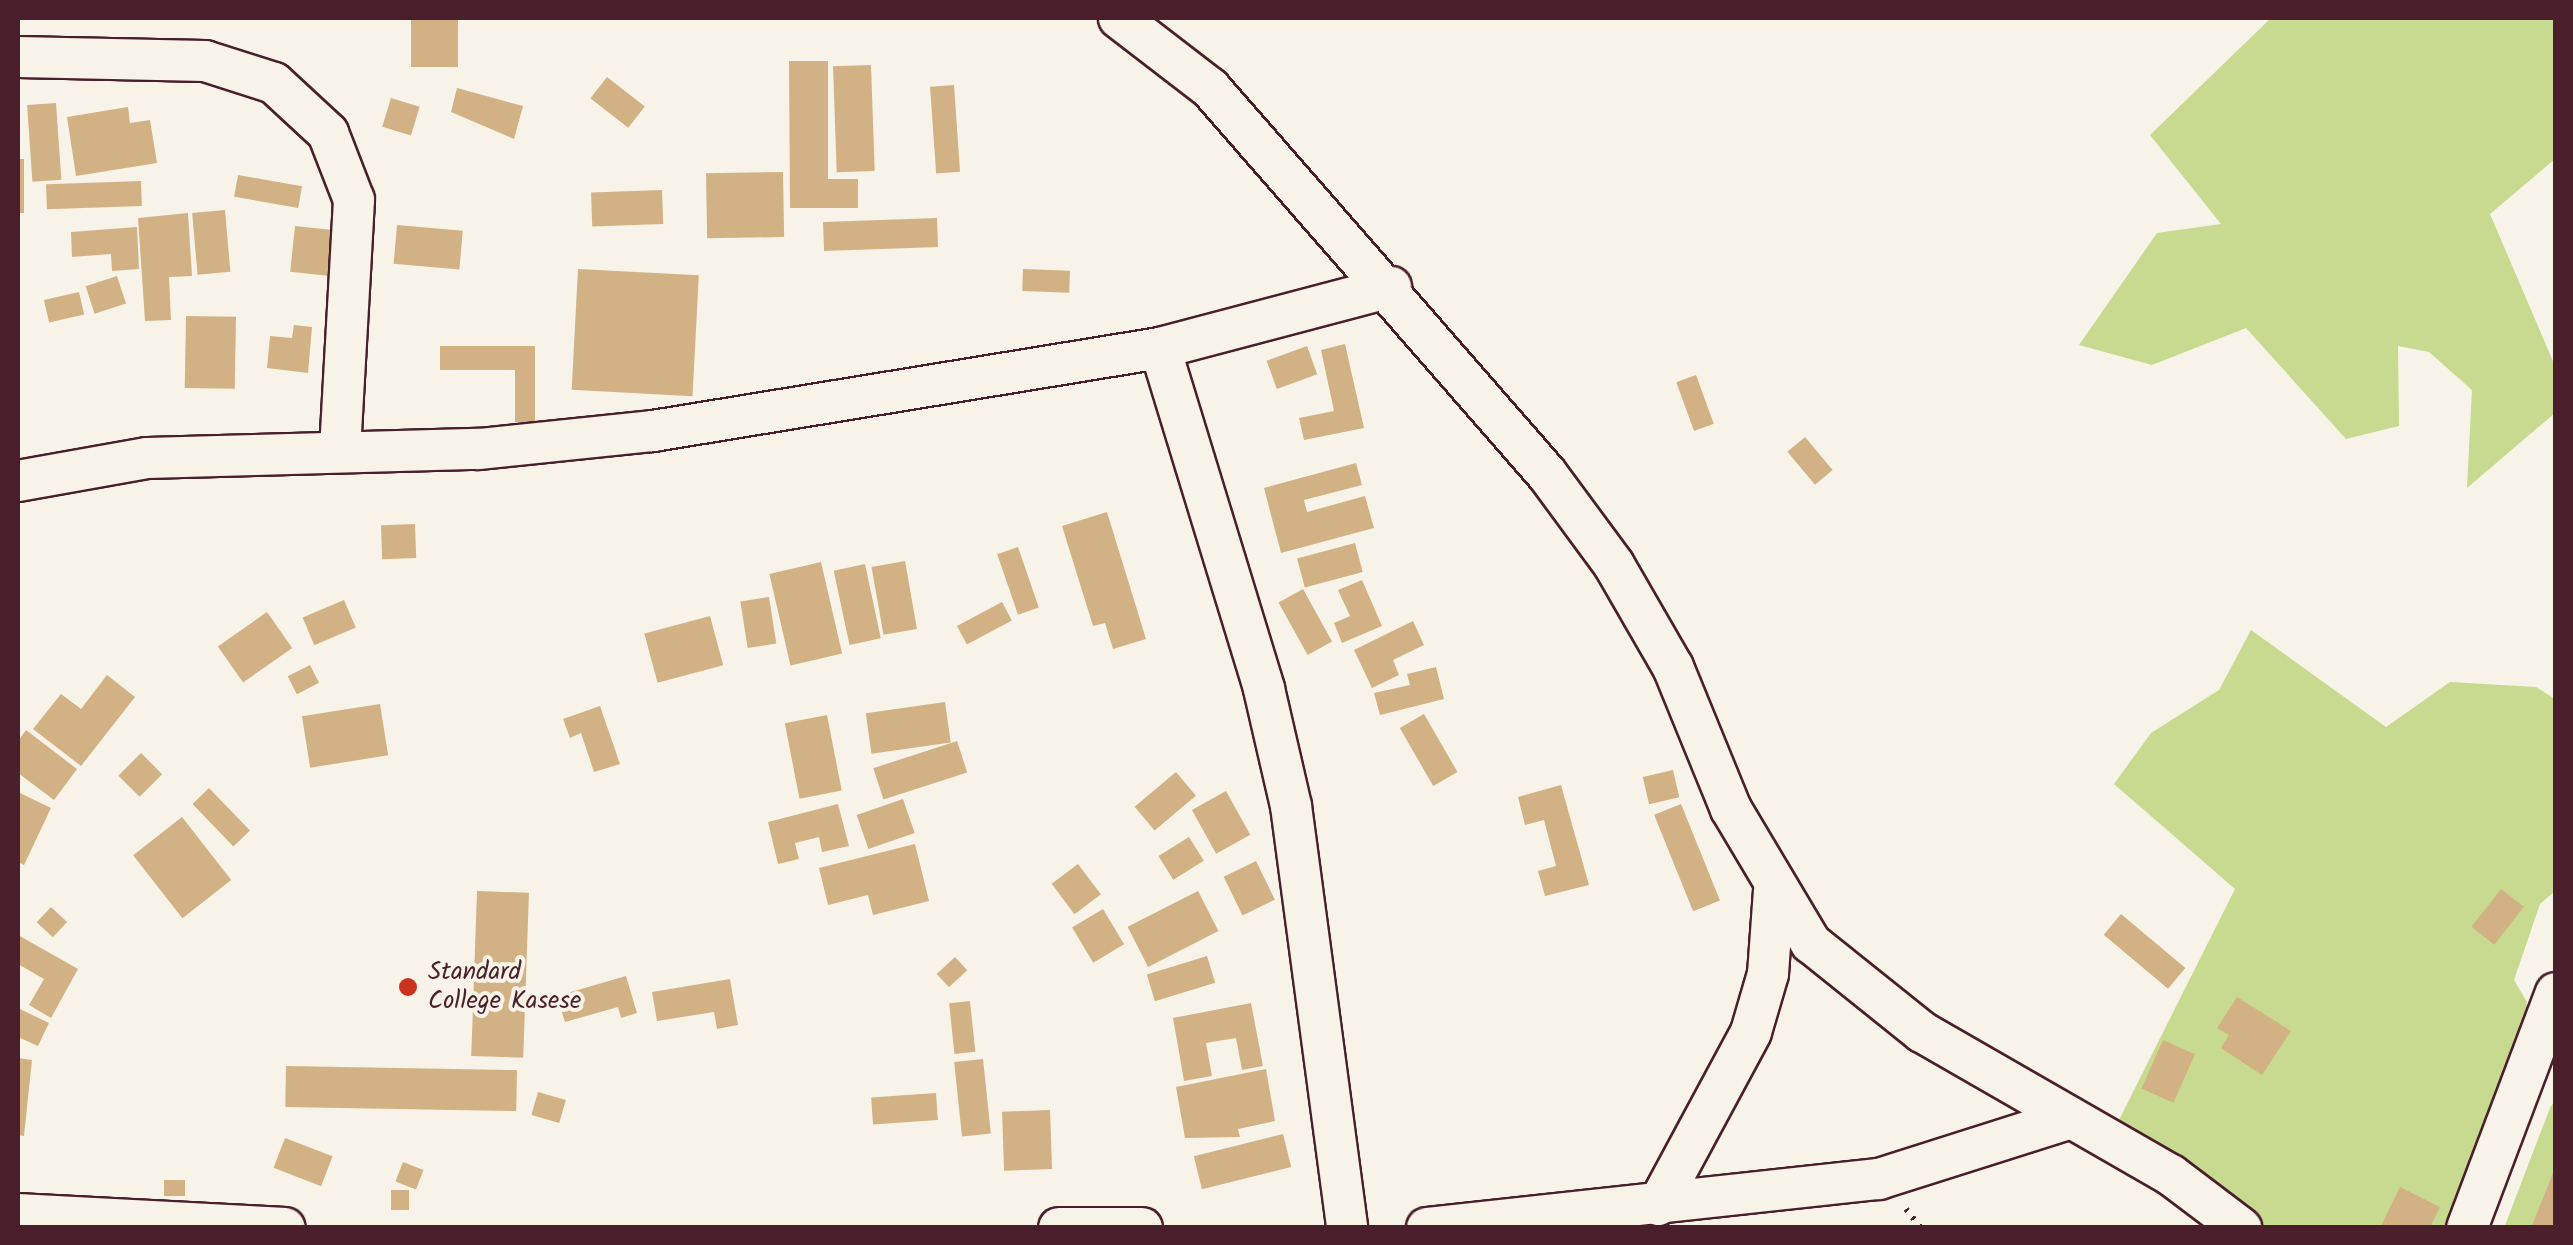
<!DOCTYPE html>
<html>
<head>
<meta charset="utf-8">
<style>
	body { margin:0 }
	#map { position:relative; width:2573px; height:1245px; overflow:hidden; background:#f7f3e8; font-family:Kalam,sans-serif }
	div>[style] { position:absolute }
	.green>* { inset:0; background:#c7da8f }
	.building>* { inset:0; background:#d2b285; transform-origin:0 0 }
	.path>* { height:6px; margin-top:-3px; transform-origin:0; background:repeating-linear-gradient(90deg,#4a1f2b 0 2.5px,transparent 0 10.5px) }
	.roads { filter:drop-shadow(2px 0 #4a1f2b) drop-shadow(-2px 0 #4a1f2b) drop-shadow(0 2px #4a1f2b) drop-shadow(0 -2px #4a1f2b) }
	.minor>* { height:40px; margin:-20px; padding:0 20px; transform-origin:20px; border-radius:20px; background:#f7f3e8 }
	.dots>* { width:28px; height:28px; translate:-50% -50%; box-sizing:border-box; border:5px solid #f7f3e8; border-radius:50% }
	span { translate:-50% -50%; white-space:nowrap; text-align:center; line-height:1.15; -webkit-text-stroke:8px #f7f3e8; paint-order:stroke }
	.poi-label { font-size:25px; color:#4a1f2b }
	.left { translate:0 -50%; text-align:left }
	.frame { position:absolute; inset:0; border:20px solid #4a1f2b; pointer-events:none }
</style>
</head>
<body>
<div id="map">
	<div class="green">
		<div style="clip-path:polygon(2271px 18px,2555px 18px,2555px 159px,2490px 214px,2555px 366px,2555px 413px,2467px 488px,2472px 390px,2429px 352px,2398px 346px,2399px 426px,2346px 439px,2246px 328px,2152px 365px,2079px 345px,2157px 233px,2221px 224px,2150px 135px)"></div>
		<div style="clip-path:polygon(2251px 630px,2386px 727px,2450px 682px,2536px 687px,2555px 699px,2555px 891px,2540px 904px,2514px 980px,2527px 1002px,2524px 1036px,2462px 1227px,2247px 1227px,2111px 1136px,2235px 889px,2114px 784px,2151px 733px,2219px 690px)"></div>
		<div style="clip-path:polygon(2555px 1100px,2555px 1227px,2504px 1228px,2550px 1108px)"></div>
	</div>
	<div class="building">
		<div style="left:411px;top:18px;width:47px;height:49px"></div>
		<div style="clip-path:polygon(789px 61px,828px 61px,828px 179px,858px 179px,858px 208px,790px 208px)"></div>
		<div style="left:871px;top:65px;width:106px;height:38px;rotate:88deg"></div>
		<div style="left:607px;top:77px;width:48px;height:27px;rotate:38deg"></div>
		<div style="left:954px;top:85px;width:87px;height:24px;rotate:86deg"></div>
		<div style="clip-path:polygon(457px 88px,523px 106px,514px 139px,451px 112px)"></div>
		<div style="left:391px;top:98px;width:30px;height:30px;rotate:17deg"></div>
		<div style="left:56px;top:103px;width:77px;height:29px;rotate:86deg"></div>
		<div style="clip-path:polygon(128px 107px,130px 123px,150px 120px,157px 163px,76px 176px,67px 117px)"></div>
		<div style="left:18px;top:159px;width:6px;height:54px"></div>
		<div style="left:783px;top:172px;width:65px;height:77px;rotate:89deg"></div>
		<div style="left:238px;top:175px;width:65px;height:22px;rotate:10deg"></div>
		<div style="left:141px;top:181px;width:25px;height:95px;rotate:88deg"></div>
		<div style="left:662px;top:190px;width:34px;height:71px;rotate:88deg"></div>
		<div style="left:225px;top:210px;width:62px;height:33px;rotate:85deg"></div>
		<div style="clip-path:polygon(188px 213px,192px 276px,169px 277px,171px 320px,145px 321px,138px 218px)"></div>
		<div style="left:937px;top:218px;width:29px;height:114px;rotate:88deg"></div>
		<div style="left:397px;top:225px;width:66px;height:39px;rotate:5deg"></div>
		<div style="left:295px;top:226px;width:38px;height:46px;rotate:6deg"></div>
		<div style="clip-path:polygon(137px 227px,139px 269px,112px 271px,111px 254px,72px 257px,71px 232px)"></div>
		<div style="left:578px;top:269px;width:121px;height:121px;rotate:3deg"></div>
		<div style="left:1023px;top:269px;width:47px;height:22px;rotate:2deg"></div>
		<div style="left:117px;top:276px;width:29px;height:33px;rotate:72deg"></div>
		<div style="left:79px;top:292px;width:23px;height:36px;rotate:77deg"></div>
		<div style="left:186px;top:316px;width:50px;height:72px;rotate:1deg"></div>
		<div style="clip-path:polygon(294px 325px,312px 327px,308px 373px,267px 368px,270px 336px,292px 338px)"></div>
		<div style="clip-path:polygon(1345px 344px,1364px 428px,1304px 440px,1299px 418px,1334px 411px,1321px 350px)"></div>
		<div style="clip-path:polygon(440px 346px,535px 346px,535px 422px,515px 422px,515px 370px,440px 370px)"></div>
		<div style="left:1307px;top:346px;width:30px;height:43px;rotate:70deg"></div>
		<div style="left:1696px;top:375px;width:52px;height:21px;rotate:70deg"></div>
		<div style="left:1805px;top:437px;width:43px;height:23px;rotate:50deg"></div>
		<div style="clip-path:polygon(1356px 463px,1362px 485px,1304px 500px,1307px 512px,1365px 496px,1374px 528px,1281px 553px,1264px 488px)"></div>
		<div style="clip-path:polygon(1107px 512px,1146px 639px,1113px 649px,1105px 623px,1093px 626px,1062px 526px)"></div>
		<div style="left:415px;top:524px;width:34px;height:34px;rotate:88deg"></div>
		<div style="left:1355px;top:543px;width:30px;height:60px;rotate:75deg"></div>
		<div style="left:1018px;top:547px;width:64px;height:22px;rotate:71deg"></div>
		<div style="left:905px;top:561px;width:69px;height:34px;rotate:80deg"></div>
		<div style="left:821px;top:562px;width:94px;height:53px;rotate:77deg"></div>
		<div style="left:865px;top:564px;width:76px;height:32px;rotate:78deg"></div>
		<div style="clip-path:polygon(1362px 580px,1382px 626px,1342px 643px,1334px 623px,1350px 616px,1338px 590px)"></div>
		<div style="left:1303px;top:589px;width:60px;height:28px;rotate:61deg"></div>
		<div style="left:769px;top:597px;width:47px;height:29px;rotate:81deg"></div>
		<div style="left:344px;top:600px;width:30px;height:45px;rotate:67deg"></div>
		<div style="left:1002px;top:602px;width:21px;height:51px;rotate:62deg"></div>
		<div style="left:267px;top:612px;width:44px;height:60px;rotate:55deg"></div>
		<div style="left:710px;top:616px;width:51px;height:68px;rotate:75deg"></div>
		<div style="clip-path:polygon(1413px 621px,1424px 645px,1393px 660px,1399px 675px,1372px 688px,1354px 650px)"></div>
		<div style="left:310px;top:665px;width:20px;height:25px;rotate:63deg"></div>
		<div style="clip-path:polygon(1436px 667px,1444px 699px,1380px 715px,1374px 693px,1410px 685px,1407px 674px)"></div>
		<div style="clip-path:polygon(107px 675px,135px 697px,81px 766px,33px 729px,61px 694px,81px 709px)"></div>
		<div style="left:945px;top:702px;width:41px;height:80px;rotate:82deg"></div>
		<div style="left:380px;top:704px;width:52px;height:79px;rotate:81deg"></div>
		<div style="clip-path:polygon(600px 706px,620px 764px,594px 772px,581px 733px,570px 738px,563px 719px)"></div>
		<div style="left:1424px;top:714px;width:67px;height:28px;rotate:60deg"></div>
		<div style="left:827px;top:715px;width:77px;height:43px;rotate:79deg"></div>
		<div style="clip-path:polygon(26px 730px,77px 769px,54px 800px,18px 773px,18px 741px)"></div>
		<div style="left:957px;top:741px;width:33px;height:88px;rotate:72deg"></div>
		<div style="left:141px;top:753px;width:30px;height:32px;rotate:45deg"></div>
		<div style="left:1673px;top:770px;width:28px;height:31px;rotate:77deg"></div>
		<div style="left:1176px;top:772px;width:31px;height:54px;rotate:50deg"></div>
		<div style="clip-path:polygon(1561px 785px,1589px 885px,1545px 896px,1538px 871px,1556px 866px,1544px 820px,1525px 825px,1518px 797px)"></div>
		<div style="left:209px;top:788px;width:59px;height:23px;rotate:46deg"></div>
		<div style="left:1226px;top:791px;width:50px;height:39px;rotate:61deg"></div>
		<div style="clip-path:polygon(18px 792px,51px 808px,24px 865px,18px 862px)"></div>
		<div style="left:903px;top:799px;width:36px;height:49px;rotate:71deg"></div>
		<div style="clip-path:polygon(838px 804px,849px 846px,822px 852px,819px 837px,795px 843px,799px 859px,778px 864px,768px 822px)"></div>
		<div style="left:1681px;top:804px;width:104px;height:29px;rotate:68deg"></div>
		<div style="left:182px;top:817px;width:80px;height:62px;rotate:52deg"></div>
		<div style="left:1189px;top:837px;width:28px;height:36px;rotate:58deg"></div>
		<div style="clip-path:polygon(915px 844px,929px 901px,873px 915px,868px 895px,828px 905px,819px 868px)"></div>
		<div style="left:1256px;top:861px;width:43px;height:36px;rotate:64deg"></div>
		<div style="left:1078px;top:864px;width:38px;height:33px;rotate:53deg"></div>
		<div style="left:2501px;top:889px;width:29px;height:48px;rotate:38deg"></div>
		<div style="left:477px;top:891px;width:52px;height:165px;rotate:2deg"></div>
		<div style="left:1198px;top:891px;width:45px;height:79px;rotate:63deg"></div>
		<div style="left:51px;top:907px;width:22px;height:21px;rotate:43deg"></div>
		<div style="left:1103px;top:909px;width:41px;height:36px;rotate:59deg"></div>
		<div style="left:2121px;top:914px;width:84px;height:27px;rotate:40deg"></div>
		<div style="clip-path:polygon(18px 935px,78px 969px,51px 1018px,29px 1005px,44px 979px,18px 964px)"></div>
		<div style="left:1207px;top:956px;width:28px;height:63px;rotate:73deg"></div>
		<div style="left:955px;top:957px;width:18px;height:25px;rotate:47deg"></div>
		<div style="clip-path:polygon(626px 976px,637px 1013px,621px 1018px,618px 1007px,565px 1022px,557px 996px)"></div>
		<div style="clip-path:polygon(730px 979px,738px 1025px,717px 1029px,714px 1012px,657px 1021px,652px 992px)"></div>
		<div style="clip-path:polygon(2237px 997px,2291px 1031px,2262px 1075px,2221px 1048px,2229px 1035px,2217px 1028px)"></div>
		<div style="left:970px;top:1001px;width:51px;height:21px;rotate:84deg"></div>
		<div style="clip-path:polygon(1251px 1003px,1263px 1066px,1242px 1070px,1236px 1038px,1206px 1043px,1212px 1076px,1184px 1081px,1173px 1018px)"></div>
		<div style="clip-path:polygon(18px 1008px,49px 1023px,38px 1046px,18px 1037px)"></div>
		<div style="left:2163px;top:1040px;width:35px;height:53px;rotate:24deg"></div>
		<div style="clip-path:polygon(18px 1058px,32px 1060px,24px 1136px,18px 1135px)"></div>
		<div style="left:983px;top:1059px;width:75px;height:29px;rotate:84deg"></div>
		<div style="left:286px;top:1066px;width:231px;height:41px;rotate:1deg"></div>
		<div style="clip-path:polygon(1266px 1069px,1275px 1121px,1238px 1129px,1240px 1137px,1185px 1138px,1176px 1087px)"></div>
		<div style="left:538px;top:1092px;width:29px;height:24px;rotate:16deg"></div>
		<div style="left:936px;top:1093px;width:27px;height:65px;rotate:86deg"></div>
		<div style="left:1050px;top:1110px;width:59px;height:48px;rotate:88deg"></div>
		<div style="left:1283px;top:1134px;width:34px;height:92px;rotate:76deg"></div>
		<div style="left:285px;top:1138px;width:51px;height:32px;rotate:21deg"></div>
		<div style="left:403px;top:1162px;width:22px;height:21px;rotate:21deg"></div>
		<div style="clip-path:polygon(2555px 1168px,2556px 1228px,2531px 1228px)"></div>
		<div style="left:164px;top:1180px;width:21px;height:16px"></div>
		<div style="clip-path:polygon(2400px 1187px,2440px 1207px,2430px 1228px,2380px 1228px)"></div>
		<div style="left:391px;top:1190px;width:18px;height:20px"></div>
	</div>
	<div class="path">
		<div style="left:1906px;top:1209px;width:24px;rotate:52deg"></div>
	</div>
	<div class="roads">
		<div class="minor">
			<div style="left:1119px;top:18px;width:115px;rotate:37.6deg"></div>
			<div style="left:1210px;top:88px;width:512px;rotate:48.88deg"></div>
			<div style="left:1547px;top:474px;width:113px;rotate:53.6deg"></div>
			<div style="left:1614px;top:565px;width:118px;rotate:60deg"></div>
			<div style="left:1673px;top:667px;width:153px;rotate:67.8deg"></div>
			<div style="left:1731px;top:809px;width:156px;rotate:59.2deg"></div>
			<div style="left:1811px;top:943px;width:142px;rotate:38.7deg"></div>
			<div style="left:1922px;top:1032px;width:287px;rotate:29.9deg"></div>
			<div style="left:2171px;top:1175px;width:88px;rotate:37.1deg"></div>
			<div style="left:18px;top:57px;width:187px;rotate:1.2deg"></div>
			<div style="left:205px;top:61px;width:72px;rotate:17.7deg"></div>
			<div style="left:274px;top:83px;width:74px;rotate:42.8deg"></div>
			<div style="left:328px;top:133px;width:72px;rotate:68.8deg"></div>
			<div style="left:354px;top:200px;width:251px;rotate:93.2deg"></div>
			<div style="left:1160px;top:348px;width:357px;rotate:73deg"></div>
			<div style="left:1264px;top:689px;width:120px;rotate:77deg"></div>
			<div style="left:1291px;top:806px;width:426px;rotate:82.4deg"></div>
			<div style="left:18px;top:481px;width:131px;rotate:-10.1deg"></div>
			<div style="left:147px;top:458px;width:332px;rotate:-1.6deg"></div>
			<div style="left:479px;top:449px;width:175px;rotate:-5.9deg"></div>
			<div style="left:653px;top:431px;width:514px;rotate:-9.3deg"></div>
			<div style="left:1160px;top:348px;width:239px;rotate:-14.8deg"></div>
			<div style="left:1658px;top:1205px;width:196px;rotate:-61.7deg"></div>
			<div style="left:1751px;top:1032px;width:60px;rotate:-73.7deg"></div>
			<div style="left:1768px;top:974px;width:83px;rotate:-85.9deg"></div>
			<div style="left:18px;top:1214px;width:267px;rotate:3deg"></div>
			<div style="left:1059px;top:1228px;width:83px"></div>
			<div style="left:1427px;top:1228px;width:455px;rotate:-6.2deg"></div>
			<div style="left:1879px;top:1179px;width:201px;rotate:-17.6deg"></div>
			<div style="left:2467px;top:1228px;width:251px;rotate:-69.3deg"></div>
		</div>
	</div>
	<div class="dots">
		<div style="left:408px;top:987px;background:#c8321e"></div>
	</div>
	<div class="poi-label">
		<span class="left" style="left:428px;top:987px">Standard<br>College Kasese</span>
	</div>
	<div class="frame"></div>
</div>
</body>
</html>
